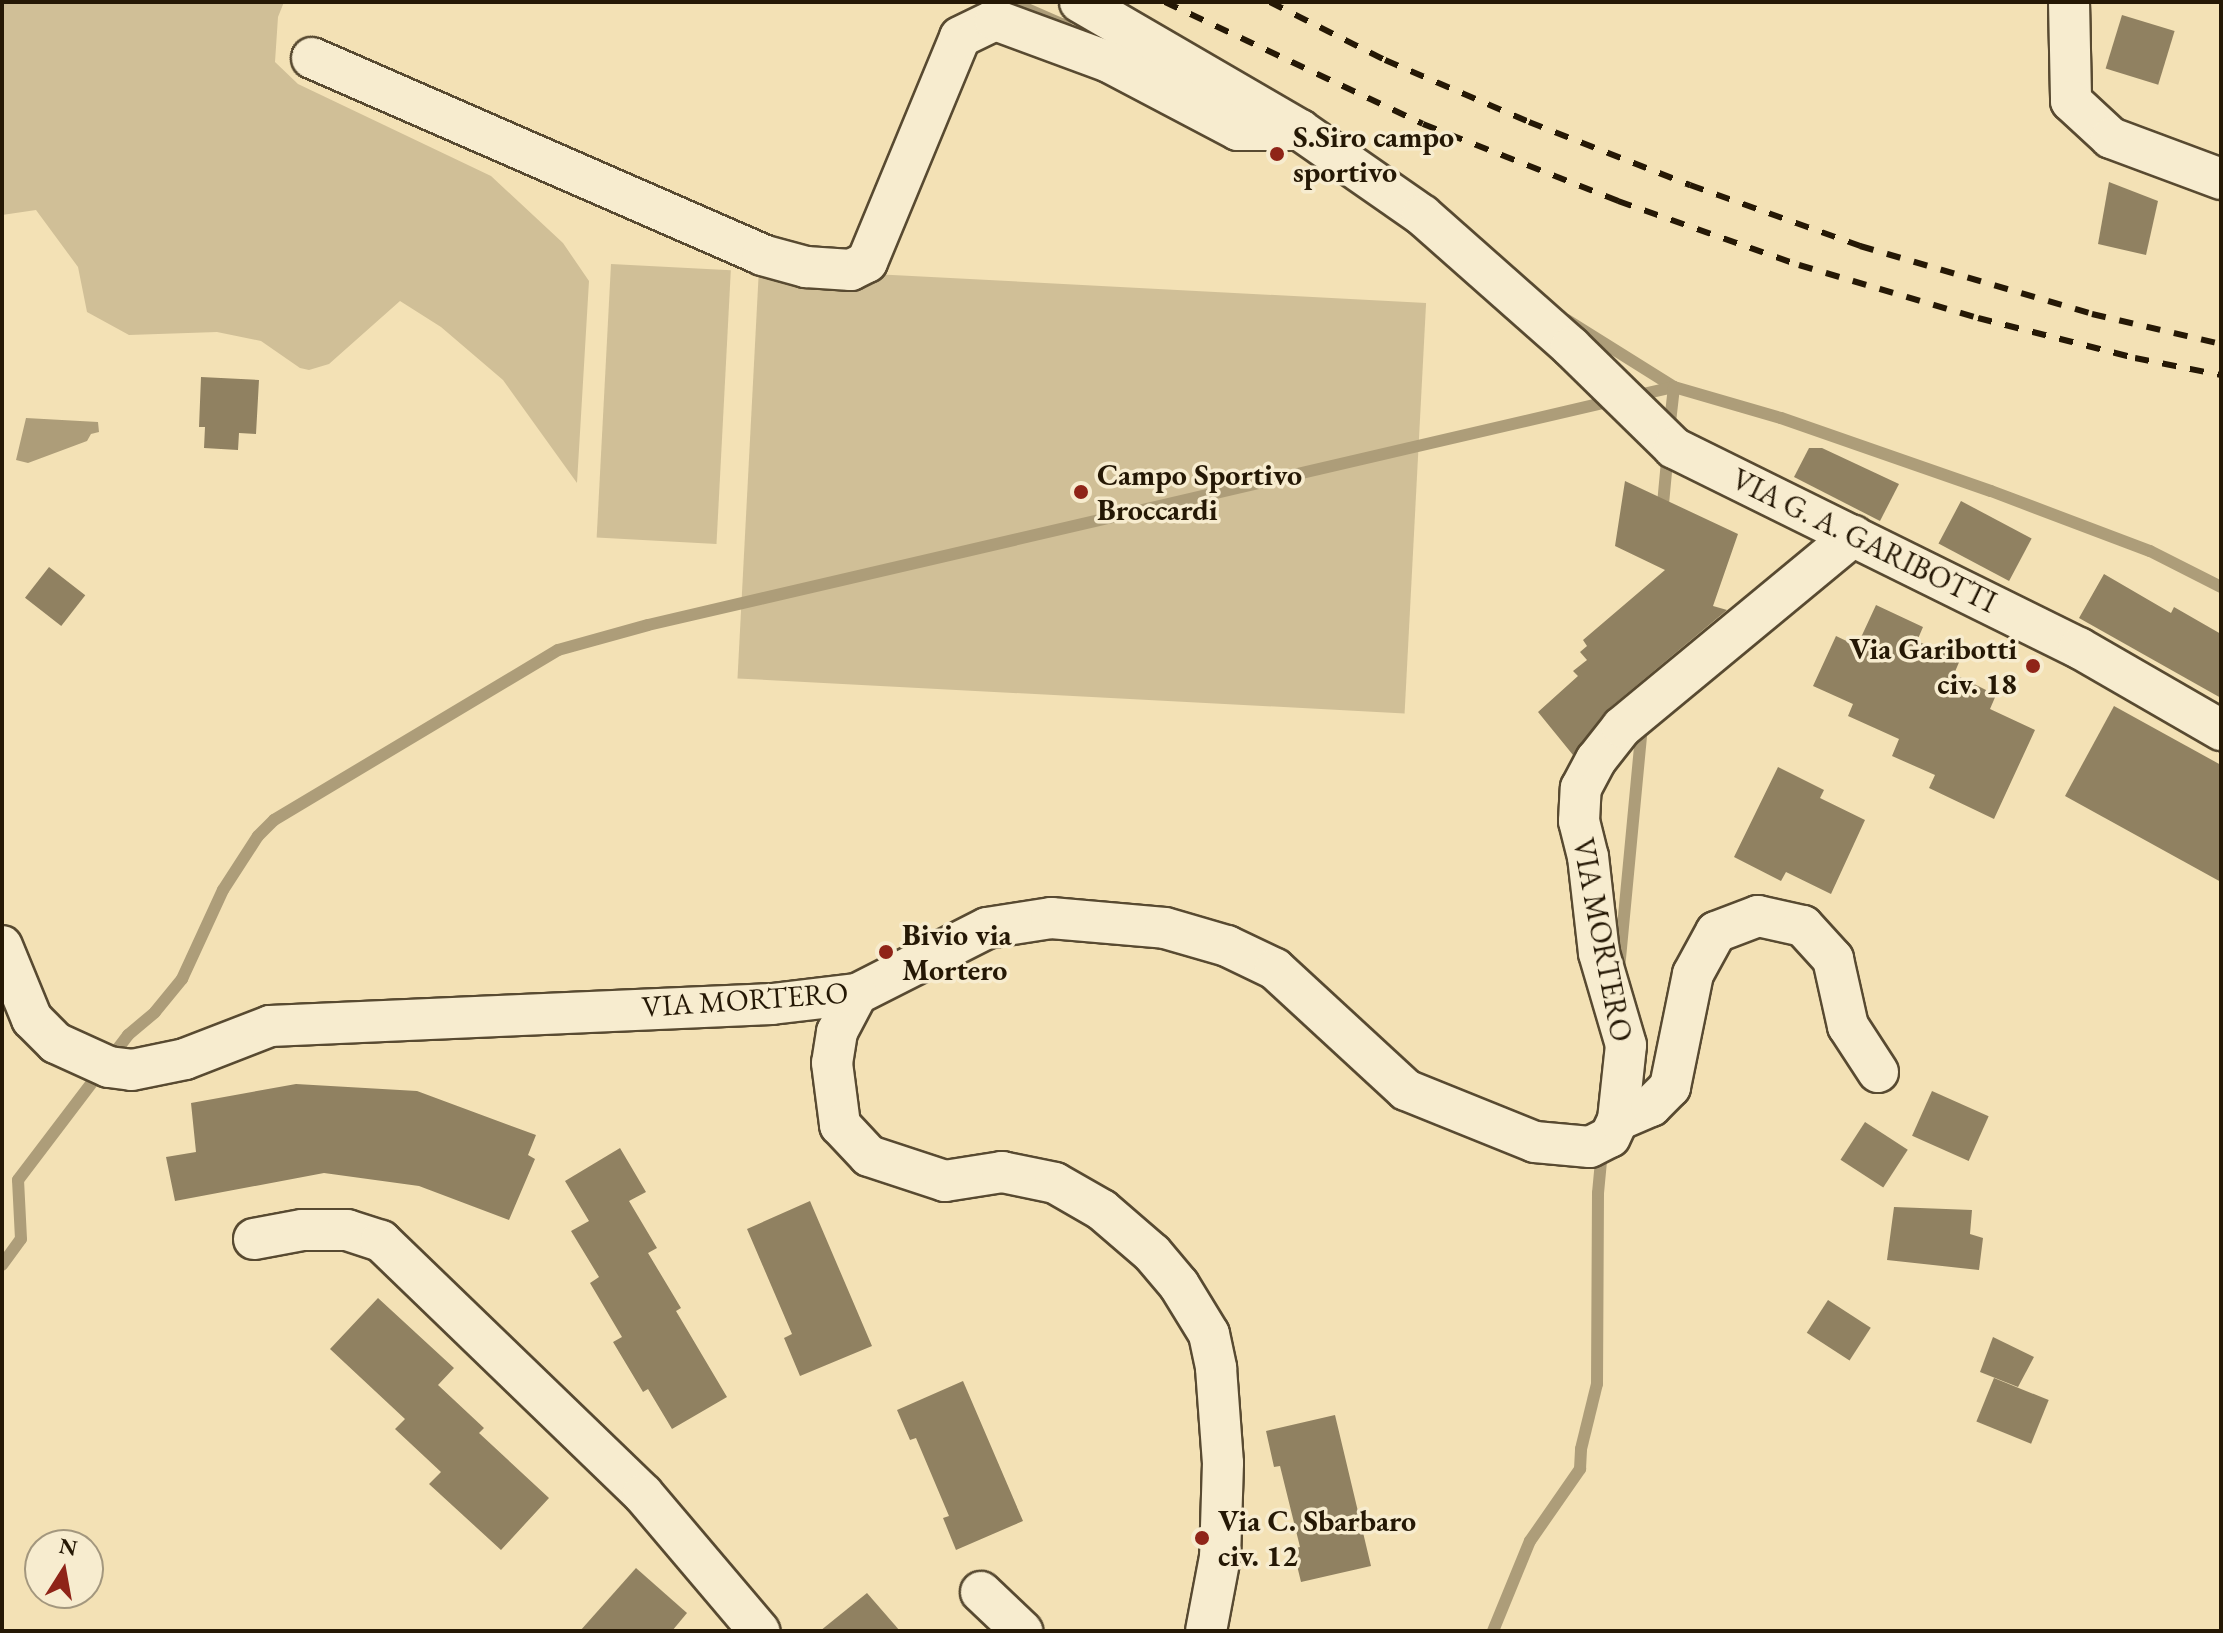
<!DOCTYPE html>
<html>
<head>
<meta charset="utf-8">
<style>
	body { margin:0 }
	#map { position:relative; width:2223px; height:1633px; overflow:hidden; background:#f3e1b5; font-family:"EB Garamond",serif }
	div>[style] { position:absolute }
	.green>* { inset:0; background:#d0bf97; transform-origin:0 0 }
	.water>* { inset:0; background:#ad9d79 }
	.stream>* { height:12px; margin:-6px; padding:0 6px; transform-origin:6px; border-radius:6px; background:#ad9d79 }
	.building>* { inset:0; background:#908161; transform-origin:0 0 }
	.roads { filter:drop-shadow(2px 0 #584a31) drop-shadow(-2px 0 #584a31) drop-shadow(0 2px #584a31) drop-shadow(0 -2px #584a31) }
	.minor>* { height:40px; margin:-20px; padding:0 20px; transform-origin:20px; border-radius:20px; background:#f7eccf }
	.rail>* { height:6px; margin-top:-3px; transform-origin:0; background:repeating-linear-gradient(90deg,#251805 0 14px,transparent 0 28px) }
	.dots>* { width:22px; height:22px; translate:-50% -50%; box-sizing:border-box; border:4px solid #f7eccf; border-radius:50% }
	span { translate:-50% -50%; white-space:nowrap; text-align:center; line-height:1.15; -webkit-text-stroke:7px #f7eccf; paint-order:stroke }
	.poi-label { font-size:30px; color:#251805; font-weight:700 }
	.left { translate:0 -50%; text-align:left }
	.right { translate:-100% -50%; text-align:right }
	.street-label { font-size:30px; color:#251805 }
	.frame { position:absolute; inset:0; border:4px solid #251805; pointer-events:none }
	.north { position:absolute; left:24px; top:1529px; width:80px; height:80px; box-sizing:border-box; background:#f7eccf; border:2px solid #a3977e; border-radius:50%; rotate:11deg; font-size:22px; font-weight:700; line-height:32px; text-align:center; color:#251805 }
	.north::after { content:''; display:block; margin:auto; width:28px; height:36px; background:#8f2418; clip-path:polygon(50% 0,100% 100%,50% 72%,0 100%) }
</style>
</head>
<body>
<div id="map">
	<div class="green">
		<div style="clip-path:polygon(2px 2px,284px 2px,278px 17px,275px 62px,298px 84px,491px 176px,563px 243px,589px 281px,577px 483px,503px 380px,441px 327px,400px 301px,329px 364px,309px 370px,300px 368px,261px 341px,217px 332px,129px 335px,87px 312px,78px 267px,36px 210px,2px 215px)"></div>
		<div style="left:611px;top:264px;width:120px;height:274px;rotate:3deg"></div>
		<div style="left:759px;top:268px;width:668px;height:411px;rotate:3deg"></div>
	</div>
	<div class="water">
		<div style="clip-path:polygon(26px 418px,98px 422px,99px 432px,91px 434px,87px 441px,28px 463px,16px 460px)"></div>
	</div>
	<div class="stream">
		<div style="left:1011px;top:2px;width:60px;rotate:23.6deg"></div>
		<div style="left:1567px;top:320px;width:126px;rotate:32.1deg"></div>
		<div style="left:1674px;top:387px;width:111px;rotate:16.2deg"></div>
		<div style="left:1781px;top:418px;width:222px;rotate:19.2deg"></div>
		<div style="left:1991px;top:491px;width:170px;rotate:20.7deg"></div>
		<div style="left:2150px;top:551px;width:80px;rotate:26.9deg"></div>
		<div style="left:1634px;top:396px;width:41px;rotate:-12.7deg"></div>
		<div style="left:1669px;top:431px;width:44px;rotate:-83.5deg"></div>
		<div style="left:1662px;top:515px;width:65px;rotate:-84.7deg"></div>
		<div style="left:1619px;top:969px;width:245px;rotate:-84.6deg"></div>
		<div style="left:2px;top:1265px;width:32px;rotate:-54deg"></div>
		<div style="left:21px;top:1239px;width:59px;rotate:-92.9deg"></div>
		<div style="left:18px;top:1180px;width:182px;rotate:-52.8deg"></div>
		<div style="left:128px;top:1035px;width:35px;rotate:-40deg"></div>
		<div style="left:155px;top:1012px;width:43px;rotate:-50.7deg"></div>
		<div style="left:182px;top:979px;width:98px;rotate:-65.3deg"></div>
		<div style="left:223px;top:890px;width:64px;rotate:-57.1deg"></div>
		<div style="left:258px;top:836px;width:23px;rotate:-45deg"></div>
		<div style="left:274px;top:820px;width:331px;rotate:-30.9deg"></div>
		<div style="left:558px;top:650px;width:93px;rotate:-15.5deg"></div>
		<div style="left:648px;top:625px;width:994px;rotate:-13.09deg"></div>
		<div style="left:1493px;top:1631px;width:97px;rotate:-67.7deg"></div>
		<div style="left:1530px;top:1541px;width:88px;rotate:-55.2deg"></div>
		<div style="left:1580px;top:1469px;width:20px;rotate:-87deg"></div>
		<div style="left:1581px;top:1449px;width:67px;rotate:-76.2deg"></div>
		<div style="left:1597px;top:1384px;width:191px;rotate:-89.7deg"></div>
		<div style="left:1598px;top:1193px;width:42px;rotate:-84.6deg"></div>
	</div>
	<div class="building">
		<div style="left:2122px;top:15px;width:55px;height:56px;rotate:17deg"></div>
		<div style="clip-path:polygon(2109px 182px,2158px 201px,2146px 255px,2098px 244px)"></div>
		<div style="clip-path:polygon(201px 377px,259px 380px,256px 434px,239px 433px,238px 450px,204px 448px,205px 427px,199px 427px)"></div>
		<div style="clip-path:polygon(1809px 448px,1822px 448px,1899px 484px,1880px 521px,1794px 477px)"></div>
		<div style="clip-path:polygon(1625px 481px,1738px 534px,1713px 606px,1727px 610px,1607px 710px,1573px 755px,1538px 712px,1578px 676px,1573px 671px,1587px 660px,1580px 652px,1587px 646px,1583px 640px,1665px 570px,1615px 546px)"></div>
		<div style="left:1961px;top:501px;width:80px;height:48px;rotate:28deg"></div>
		<div style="left:49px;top:567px;width:46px;height:39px;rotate:38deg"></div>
		<div style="clip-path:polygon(2104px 574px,2171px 613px,2174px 607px,2221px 634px,2221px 698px,2079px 618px)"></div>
		<div style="clip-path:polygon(1876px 605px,1923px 627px,1917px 641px,1960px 660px,1954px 674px,1996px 695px,1990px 709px,2035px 730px,1994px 819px,1929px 788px,1935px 775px,1892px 756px,1899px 739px,1848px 716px,1853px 704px,1813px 686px,1836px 636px,1857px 646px)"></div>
		<div style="clip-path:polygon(2114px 706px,2221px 765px,2221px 882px,2065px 796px)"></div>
		<div style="clip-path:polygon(1778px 767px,1824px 790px,1820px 798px,1865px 820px,1831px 894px,1786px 872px,1781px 881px,1734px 857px)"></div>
		<div style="clip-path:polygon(296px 1084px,417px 1091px,536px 1135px,528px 1155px,535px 1159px,509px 1220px,419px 1186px,324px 1173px,175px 1201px,166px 1157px,196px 1152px,191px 1103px)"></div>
		<div style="left:1932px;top:1091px;width:62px;height:49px;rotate:24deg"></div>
		<div style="left:1865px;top:1122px;width:51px;height:45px;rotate:33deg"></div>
		<div style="clip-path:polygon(620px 1148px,646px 1192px,629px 1201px,657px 1248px,648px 1253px,681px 1308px,676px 1311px,727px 1397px,672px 1429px,648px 1389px,643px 1392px,613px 1342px,622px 1337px,590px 1283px,599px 1277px,571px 1231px,589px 1221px,565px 1181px)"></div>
		<div style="clip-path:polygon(810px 1201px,872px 1346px,800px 1376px,784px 1338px,792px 1334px,747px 1229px)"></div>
		<div style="clip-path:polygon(1894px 1207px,1972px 1210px,1970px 1234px,1983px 1238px,1979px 1270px,1887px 1260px)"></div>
		<div style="clip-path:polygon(378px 1298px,454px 1368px,438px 1385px,484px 1428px,479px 1433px,549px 1498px,501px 1550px,429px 1484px,441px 1472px,395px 1429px,405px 1419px,330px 1349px)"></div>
		<div style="left:1828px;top:1300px;width:51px;height:39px;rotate:33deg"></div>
		<div style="clip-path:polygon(1993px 1337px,2034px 1357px,2018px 1387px,1980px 1372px)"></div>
		<div style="left:1994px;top:1378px;width:59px;height:47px;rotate:22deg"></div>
		<div style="clip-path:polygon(963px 1381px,1023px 1521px,956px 1550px,943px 1518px,949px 1516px,916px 1438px,910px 1440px,897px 1410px)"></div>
		<div style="clip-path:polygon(1335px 1415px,1371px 1566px,1301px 1582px,1293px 1549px,1300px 1547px,1280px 1466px,1274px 1467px,1266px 1431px)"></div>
		<div style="clip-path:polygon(636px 1568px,687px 1613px,672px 1631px,580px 1631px)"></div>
		<div style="clip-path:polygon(867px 1593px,900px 1631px,820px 1631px)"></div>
	</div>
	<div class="roads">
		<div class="minor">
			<div style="left:1080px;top:2px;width:255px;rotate:30.2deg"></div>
			<div style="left:1300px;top:130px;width:149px;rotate:34.9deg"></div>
			<div style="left:1422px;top:215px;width:199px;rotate:41.5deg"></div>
			<div style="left:1571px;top:347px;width:144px;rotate:44.4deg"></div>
			<div style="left:1674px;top:448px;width:452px;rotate:26.3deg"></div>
			<div style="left:2079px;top:648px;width:164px;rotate:30deg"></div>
			<div style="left:2069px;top:2px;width:99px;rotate:88.8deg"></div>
			<div style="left:2071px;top:101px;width:54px;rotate:42.8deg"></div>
			<div style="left:2111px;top:138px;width:117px;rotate:20.4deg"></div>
			<div style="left:312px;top:58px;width:491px;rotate:23.6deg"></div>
			<div style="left:762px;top:255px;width:46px;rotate:15.3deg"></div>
			<div style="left:806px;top:267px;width:45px;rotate:3.8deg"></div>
			<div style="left:851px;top:270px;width:18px;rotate:-27deg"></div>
			<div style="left:867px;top:262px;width:243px;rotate:-67.5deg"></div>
			<div style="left:960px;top:37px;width:39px;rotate:-26deg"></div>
			<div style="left:995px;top:20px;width:121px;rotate:20.2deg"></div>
			<div style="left:1109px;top:62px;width:146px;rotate:27.8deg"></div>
			<div style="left:1238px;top:130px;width:62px"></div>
			<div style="left:2px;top:946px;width:79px;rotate:67.7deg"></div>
			<div style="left:32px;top:1019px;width:34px;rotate:45deg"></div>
			<div style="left:56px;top:1043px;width:58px;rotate:24.4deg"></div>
			<div style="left:109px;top:1067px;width:23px;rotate:7deg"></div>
			<div style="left:132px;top:1070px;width:54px;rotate:-11.7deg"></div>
			<div style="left:185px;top:1059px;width:91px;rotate:-21.2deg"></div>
			<div style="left:270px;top:1026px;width:502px;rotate:-2.51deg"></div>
			<div style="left:772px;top:1004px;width:86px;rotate:-6.7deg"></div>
			<div style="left:857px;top:994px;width:146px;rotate:-26.9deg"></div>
			<div style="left:987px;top:928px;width:65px;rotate:-8.9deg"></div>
			<div style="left:1051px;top:918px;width:114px;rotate:5deg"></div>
			<div style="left:1165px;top:928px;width:65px;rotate:16.2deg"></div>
			<div style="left:1227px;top:946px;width:53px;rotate:25.6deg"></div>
			<div style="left:1275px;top:969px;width:178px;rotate:42.7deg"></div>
			<div style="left:1406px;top:1090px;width:139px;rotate:22deg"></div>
			<div style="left:1535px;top:1142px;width:55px;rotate:5.2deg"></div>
			<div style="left:1590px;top:1147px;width:22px;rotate:-27deg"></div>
			<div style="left:1610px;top:1137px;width:19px;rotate:-65deg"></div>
			<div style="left:1618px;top:1120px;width:75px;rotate:-83.9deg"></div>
			<div style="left:1626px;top:1045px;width:96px;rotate:-106.4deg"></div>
			<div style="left:1599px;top:953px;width:97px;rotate:-96.5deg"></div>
			<div style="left:1588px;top:857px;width:37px;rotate:-104deg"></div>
			<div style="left:1579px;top:821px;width:33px;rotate:-87deg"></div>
			<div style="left:1581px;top:788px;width:32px;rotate:-62deg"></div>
			<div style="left:1596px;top:760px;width:42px;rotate:-51.8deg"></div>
			<div style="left:1622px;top:727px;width:300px;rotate:-39.6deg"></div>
			<div style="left:857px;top:994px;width:43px;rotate:117.8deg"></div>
			<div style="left:837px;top:1032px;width:31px;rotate:99deg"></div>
			<div style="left:832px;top:1063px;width:63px;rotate:82.6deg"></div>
			<div style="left:840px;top:1125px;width:42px;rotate:46.9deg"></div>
			<div style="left:869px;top:1156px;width:80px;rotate:18.2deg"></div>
			<div style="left:945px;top:1181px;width:58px;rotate:-9deg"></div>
			<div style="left:1002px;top:1172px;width:54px;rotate:11.7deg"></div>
			<div style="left:1055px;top:1183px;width:54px;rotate:29.9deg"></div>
			<div style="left:1102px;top:1210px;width:66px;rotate:40.7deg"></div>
			<div style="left:1152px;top:1253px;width:42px;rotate:49.8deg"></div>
			<div style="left:1179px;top:1285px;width:57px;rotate:58.5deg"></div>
			<div style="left:1209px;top:1334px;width:35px;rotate:78deg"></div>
			<div style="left:1216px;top:1368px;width:95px;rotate:85.8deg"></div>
			<div style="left:1223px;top:1463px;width:94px;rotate:91.8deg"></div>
			<div style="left:1220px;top:1557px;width:75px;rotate:100.7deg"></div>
			<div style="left:1618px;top:1120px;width:36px;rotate:-23deg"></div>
			<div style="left:1651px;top:1106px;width:27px;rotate:-45deg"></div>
			<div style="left:1670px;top:1087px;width:115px;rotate:-78.5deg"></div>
			<div style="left:1693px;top:974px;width:48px;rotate:-61.3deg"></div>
			<div style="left:1716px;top:932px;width:45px;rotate:-20.9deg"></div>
			<div style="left:1758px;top:916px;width:46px;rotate:12.5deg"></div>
			<div style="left:1803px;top:926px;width:45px;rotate:47.7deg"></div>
			<div style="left:1833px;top:959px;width:69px;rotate:77.4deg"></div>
			<div style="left:1848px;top:1026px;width:55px;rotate:56.9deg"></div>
			<div style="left:254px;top:1239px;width:49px;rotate:-10.6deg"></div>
			<div style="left:302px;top:1230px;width:45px"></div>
			<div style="left:347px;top:1230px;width:36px;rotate:18deg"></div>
			<div style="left:381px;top:1241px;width:364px;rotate:44deg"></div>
			<div style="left:643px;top:1494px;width:180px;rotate:49.7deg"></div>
			<div style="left:981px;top:1592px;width:57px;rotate:43.6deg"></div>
		</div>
	</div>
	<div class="rail">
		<div style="left:1165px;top:2px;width:285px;rotate:25.3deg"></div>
		<div style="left:1423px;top:124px;width:210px;rotate:21.5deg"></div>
		<div style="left:1618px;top:201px;width:192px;rotate:19.5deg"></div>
		<div style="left:1799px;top:265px;width:187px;rotate:16.5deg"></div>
		<div style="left:1978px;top:318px;width:162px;rotate:14.3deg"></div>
		<div style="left:2135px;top:358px;width:88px;rotate:11.2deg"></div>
		<div style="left:1270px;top:2px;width:129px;rotate:26.8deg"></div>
		<div style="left:1385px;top:60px;width:157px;rotate:23.3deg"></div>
		<div style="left:1529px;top:122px;width:173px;rotate:21.4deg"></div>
		<div style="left:1690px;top:185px;width:181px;rotate:19.7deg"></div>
		<div style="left:1860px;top:246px;width:242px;rotate:16.3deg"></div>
		<div style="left:2092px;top:314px;width:132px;rotate:13.1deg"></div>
	</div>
	<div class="dots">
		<div style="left:1277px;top:154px;background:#8f2418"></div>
		<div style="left:1081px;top:492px;background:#8f2418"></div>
		<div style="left:2033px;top:666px;background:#8f2418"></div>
		<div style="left:886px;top:952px;background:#8f2418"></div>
		<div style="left:1202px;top:1538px;background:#8f2418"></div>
	</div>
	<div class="poi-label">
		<span class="left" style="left:1293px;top:154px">S.Siro campo<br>sportivo</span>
		<span class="left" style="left:1097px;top:492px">Campo Sportivo<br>Broccardi</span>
		<span class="right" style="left:2017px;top:666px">Via Garibotti<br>civ. 18</span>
		<span class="left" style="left:902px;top:952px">Bivio via<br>Mortero</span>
		<span class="left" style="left:1218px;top:1538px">Via C. Sbarbaro<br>civ. 12</span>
	</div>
	<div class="street-label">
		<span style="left:1864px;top:541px;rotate:26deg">VIA G. A. GARIBOTTI</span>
		<span style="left:1602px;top:940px;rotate:79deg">VIA MORTERO</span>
		<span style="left:745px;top:1000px;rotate:-4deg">VIA MORTERO</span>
	</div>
	<div class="frame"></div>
	<div class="north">N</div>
</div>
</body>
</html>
